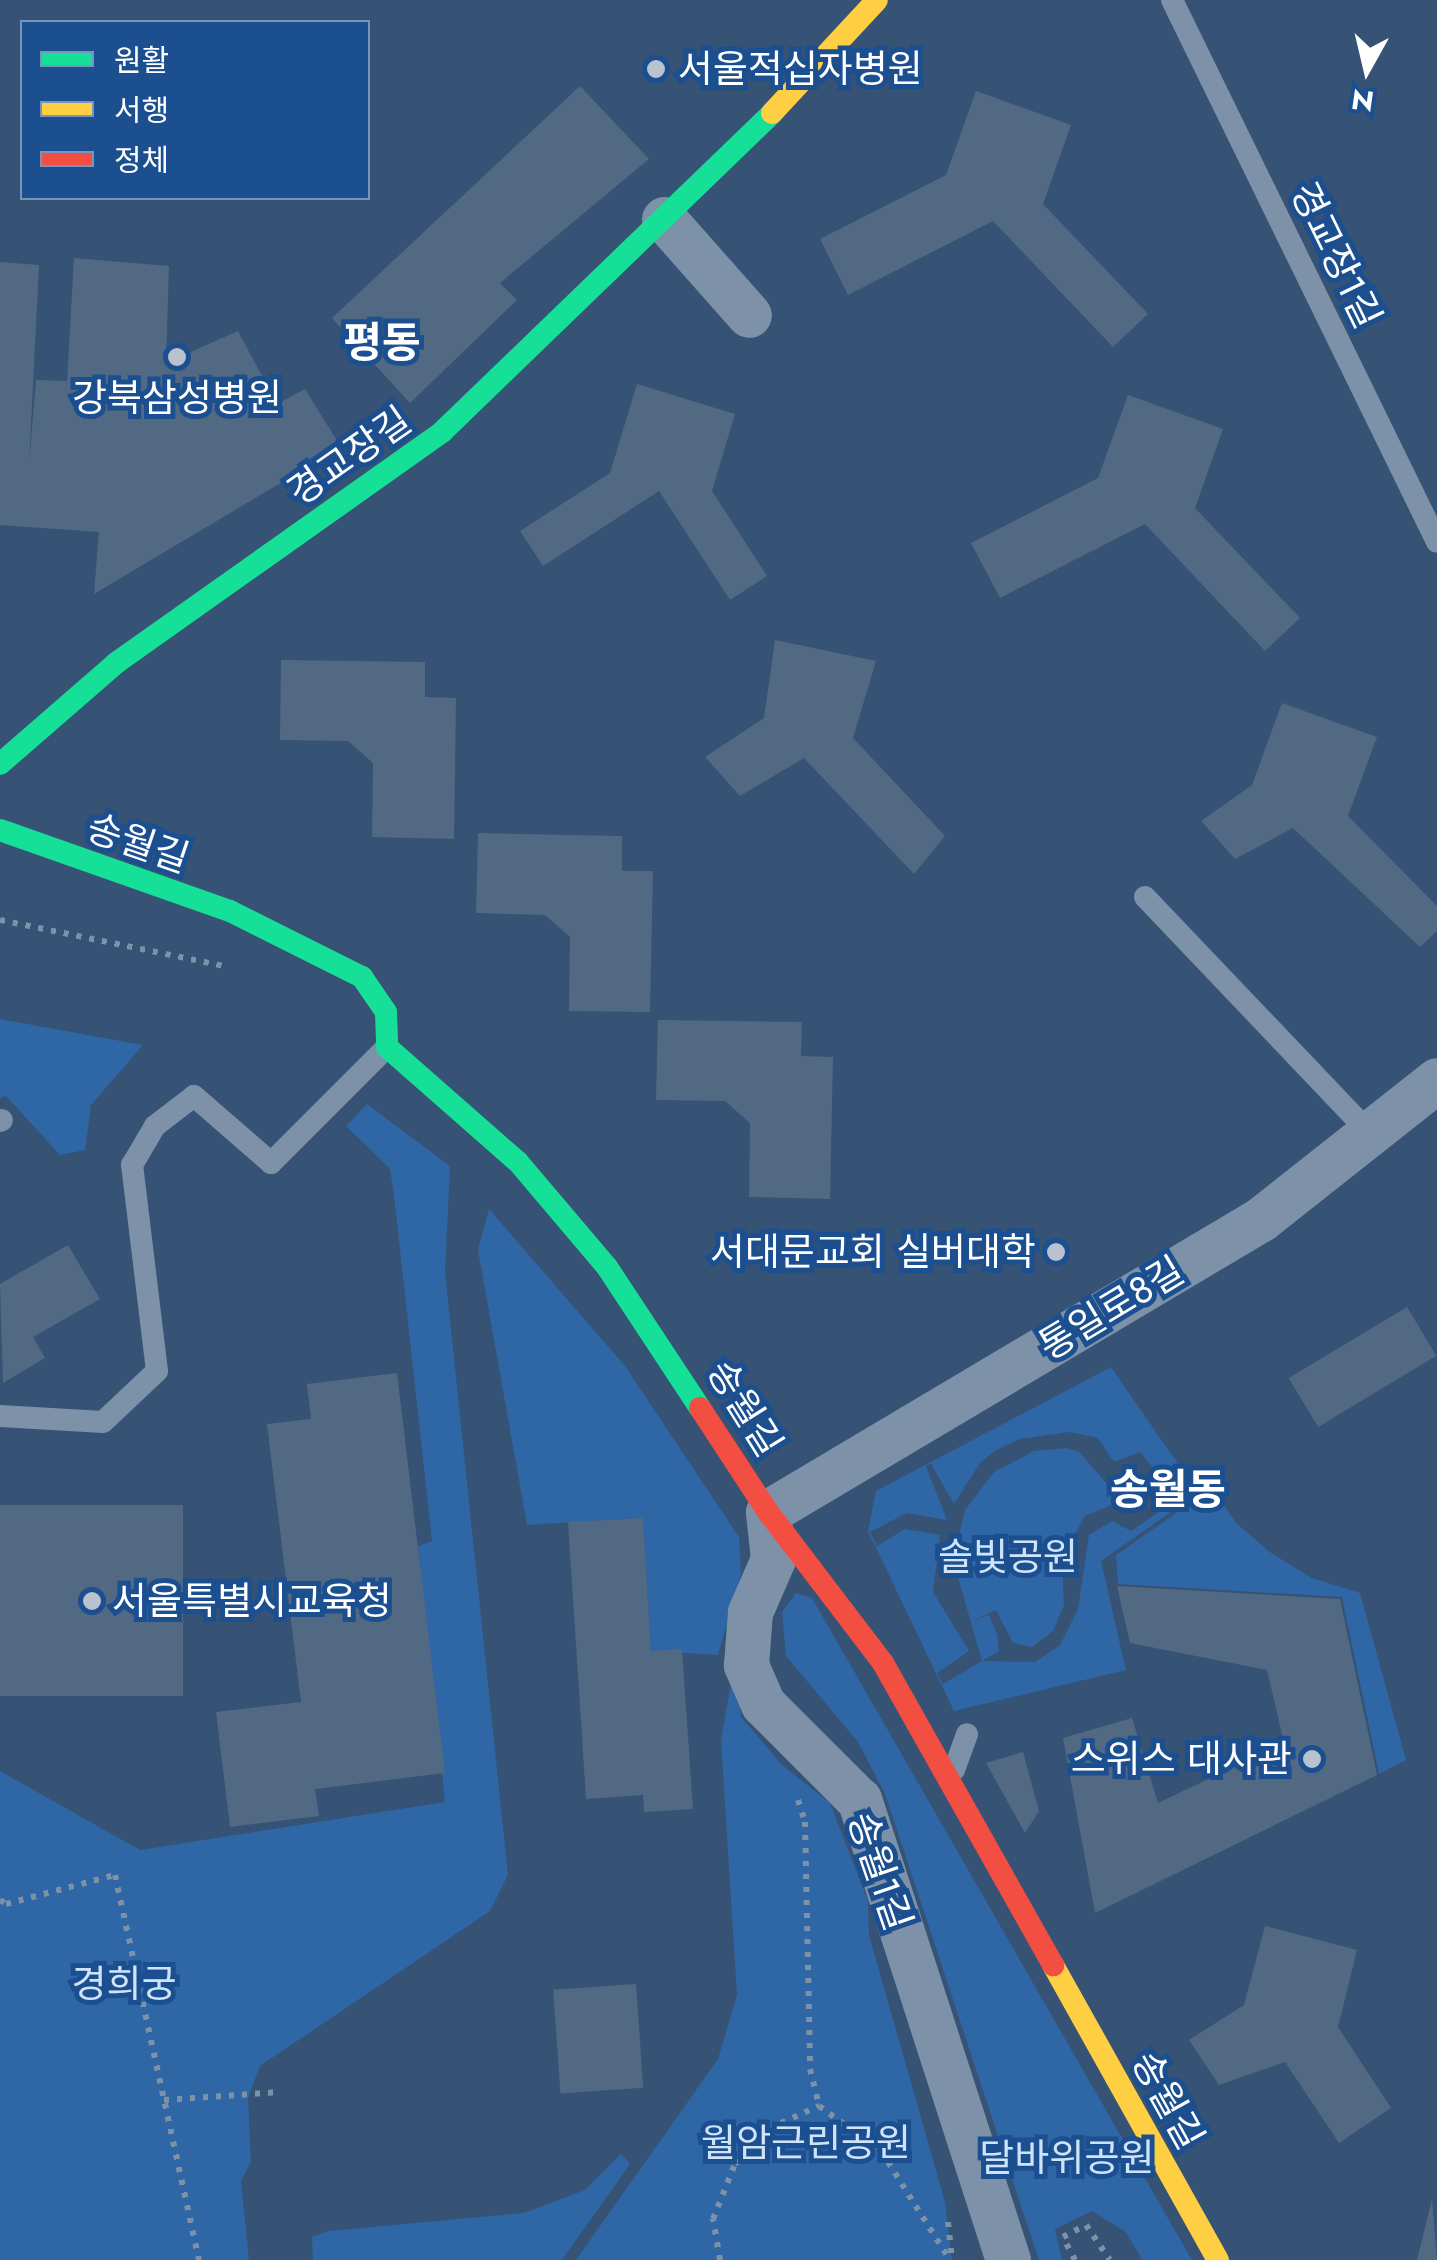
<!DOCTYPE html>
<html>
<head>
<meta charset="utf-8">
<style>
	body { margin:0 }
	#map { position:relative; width:1437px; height:2260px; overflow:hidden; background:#365274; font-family:Jost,"Noto Sans KR",sans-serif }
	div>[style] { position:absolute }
	.green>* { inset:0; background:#2f66a5 }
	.building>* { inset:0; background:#526984; transform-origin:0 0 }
	.path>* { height:6px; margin-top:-3px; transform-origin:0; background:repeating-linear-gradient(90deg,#7d92a8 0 5px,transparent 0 13px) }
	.lane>* { height:22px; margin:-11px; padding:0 11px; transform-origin:11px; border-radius:11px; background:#7d92a8 }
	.street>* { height:45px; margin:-22.5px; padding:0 22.5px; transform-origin:22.5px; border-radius:22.5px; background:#7d92a8 }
	.fast>* { height:22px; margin:-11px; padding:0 11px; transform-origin:11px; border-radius:11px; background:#16e098 }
	.slow>* { height:22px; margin:-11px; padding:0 11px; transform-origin:11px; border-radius:11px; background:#ffcf43 }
	.jam>* { height:22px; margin:-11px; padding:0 11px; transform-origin:11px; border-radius:11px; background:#f24e42 }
	.dots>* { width:28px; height:28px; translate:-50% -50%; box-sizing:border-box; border:5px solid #1b4f8f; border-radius:50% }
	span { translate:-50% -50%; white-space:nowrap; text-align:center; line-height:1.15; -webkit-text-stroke:10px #1b4f8f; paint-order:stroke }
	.poi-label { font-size:38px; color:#fff }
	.left { translate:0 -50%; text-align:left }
	.right { translate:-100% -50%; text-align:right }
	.street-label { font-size:38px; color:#fff }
	.park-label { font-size:38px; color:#cfe3fa }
	.quarter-label { font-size:42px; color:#fff; font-weight:700 }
	.legend { position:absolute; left:20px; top:20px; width:350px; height:180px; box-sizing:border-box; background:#1b4f8f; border:2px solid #7695bc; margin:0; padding:12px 18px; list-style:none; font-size:30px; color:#fff }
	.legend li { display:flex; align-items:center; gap:20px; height:50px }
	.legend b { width:50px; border:2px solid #7695bc }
	.north { position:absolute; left:1317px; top:20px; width:100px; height:100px; -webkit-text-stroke:8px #1b4f8f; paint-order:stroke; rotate:188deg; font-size:28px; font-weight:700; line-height:40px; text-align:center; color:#fff }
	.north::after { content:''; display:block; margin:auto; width:35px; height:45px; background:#fff; clip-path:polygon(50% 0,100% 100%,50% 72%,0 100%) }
</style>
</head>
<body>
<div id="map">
	<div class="green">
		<div style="clip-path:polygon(0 1019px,143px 1045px,91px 1105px,85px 1150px,60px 1155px,6px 1096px,0 1098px)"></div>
		<div style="clip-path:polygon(367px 1104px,450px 1166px,445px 1272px,508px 1875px,490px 1911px,260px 2066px,248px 2098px,251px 2162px,241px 2181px,249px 2260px,0 2260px,0 1771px,140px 1850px,445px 1802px,418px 1546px,432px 1541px,395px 1204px,390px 1169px,346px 1126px)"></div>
		<div style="clip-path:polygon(489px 1209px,625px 1366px,739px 1537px,741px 1574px,718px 1655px,651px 1651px,643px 1518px,527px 1525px,478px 1250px)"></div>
		<div style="clip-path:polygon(evenodd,1111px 1367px,1198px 1493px,1101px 1561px,1126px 1670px,954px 1711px,868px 1531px,876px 1491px,1111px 1367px,1070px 1432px,1098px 1438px,1114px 1462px,1140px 1452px,1170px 1489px,1149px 1505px,1137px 1490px,1145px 1482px,1131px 1467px,1107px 1484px,1079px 1452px,1067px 1448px,1034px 1451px,994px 1472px,965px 1510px,953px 1560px,982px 1661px,943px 1684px,937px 1673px,969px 1651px,933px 1592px,940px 1535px,905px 1529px,877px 1546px,870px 1532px,907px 1513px,947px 1520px,926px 1466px,931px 1464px,954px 1504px,980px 1463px,996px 1450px,1020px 1439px,1070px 1432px,1111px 1367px,1162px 1497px,1168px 1506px,1131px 1531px,1112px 1521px,1089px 1535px,1078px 1609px,1060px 1645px,1035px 1662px,982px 1661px,999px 1651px,997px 1634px,989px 1615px,970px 1622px,996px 1610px,1013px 1643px,1032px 1647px,1053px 1631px,1064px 1605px,1062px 1558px,1085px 1516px,1119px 1502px,1133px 1512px,1162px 1497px)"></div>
		<div style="clip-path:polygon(1216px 1494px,1237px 1524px,1271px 1553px,1312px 1578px,1360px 1593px,1406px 1760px,1379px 1774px,1342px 1597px,1118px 1584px,1116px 1555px,1199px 1497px)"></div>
		<div style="clip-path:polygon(796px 1593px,812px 1598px,1192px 2260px,1142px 2260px,1126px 2232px,1092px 2211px,1055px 2229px,1062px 2260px,1039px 2260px,885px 1794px,858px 1742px,786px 1656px,782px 1612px)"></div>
		<div style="clip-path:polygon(736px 1655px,741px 1717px,783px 1766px,830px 1803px,868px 1901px,869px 1935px,945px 2202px,952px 2260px,576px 2260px,718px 2059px,737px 1995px,721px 1740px)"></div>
		<div style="clip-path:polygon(621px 2154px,630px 2164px,562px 2260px,313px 2260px,312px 2237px,328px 2231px,524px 2213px,585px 2190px)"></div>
	</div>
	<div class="building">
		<div style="clip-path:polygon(580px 86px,649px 159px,500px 283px,517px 300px,410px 403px,332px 318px)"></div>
		<div style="clip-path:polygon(976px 91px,1071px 125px,1043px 204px,1148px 314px,1113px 347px,993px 221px,848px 295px,820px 239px,946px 175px)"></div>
		<div style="clip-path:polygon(74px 258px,169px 266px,166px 363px,238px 331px,277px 404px,305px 389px,341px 447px,94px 594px,99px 532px,0 525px,0 262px,39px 265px,29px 464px,36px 380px,67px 381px)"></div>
		<div style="clip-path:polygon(637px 384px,735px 414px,712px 491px,767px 576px,730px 600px,659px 491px,543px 566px,520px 531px,610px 473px)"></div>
		<div style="clip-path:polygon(1128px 395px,1223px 429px,1195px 508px,1300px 618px,1265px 651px,1145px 524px,1000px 598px,971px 543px,1098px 478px)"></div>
		<div style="clip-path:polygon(775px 640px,876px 661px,853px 738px,945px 836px,914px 874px,804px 758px,740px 796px,705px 757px,764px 718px)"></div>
		<div style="clip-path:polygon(281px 660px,425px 662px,425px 697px,456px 698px,454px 839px,372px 837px,373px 763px,348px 741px,280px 740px)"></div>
		<div style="clip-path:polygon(1282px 703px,1377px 737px,1348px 816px,1437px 906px,1437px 931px,1420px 947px,1293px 828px,1235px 859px,1201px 821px,1252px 785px)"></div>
		<div style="clip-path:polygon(478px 833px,622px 836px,622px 871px,653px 871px,650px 1012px,569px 1011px,570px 937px,545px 915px,476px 913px)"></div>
		<div style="clip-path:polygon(658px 1020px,802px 1022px,801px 1056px,833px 1057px,830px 1199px,749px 1197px,750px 1123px,725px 1101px,656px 1100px)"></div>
		<div style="clip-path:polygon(68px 1245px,100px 1299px,33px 1337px,45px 1358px,3px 1383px,0 1284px)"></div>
		<div style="left:1407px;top:1307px;width:57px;height:138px;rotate:59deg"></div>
		<div style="clip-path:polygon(397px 1373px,445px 1773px,315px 1789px,319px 1816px,230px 1827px,216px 1712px,301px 1702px,267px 1424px,311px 1419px,307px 1384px)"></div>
		<div style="left:183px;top:1505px;width:191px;height:183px;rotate:90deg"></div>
		<div style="clip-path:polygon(643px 1518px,651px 1651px,682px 1649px,693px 1809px,644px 1812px,643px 1795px,586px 1799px,568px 1522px)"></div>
		<div style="clip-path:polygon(1117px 1586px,1340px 1599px,1377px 1775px,1095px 1913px,1063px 1738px,1132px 1718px,1158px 1803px,1284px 1743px,1267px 1670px,1130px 1643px)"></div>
		<div style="clip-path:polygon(1023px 1752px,1039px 1811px,1025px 1833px,986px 1763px)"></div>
		<div style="clip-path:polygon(1265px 1926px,1357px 1950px,1338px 2027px,1391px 2108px,1339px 2143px,1285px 2062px,1219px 2085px,1189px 2040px,1244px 2005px)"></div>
		<div style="left:636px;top:1984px;width:104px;height:83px;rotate:86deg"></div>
		<div style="clip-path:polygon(1432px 2199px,1437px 2260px,1417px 2260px)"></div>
	</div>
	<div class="path">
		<div style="left:0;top:920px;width:233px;rotate:11.6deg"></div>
		<div style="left:798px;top:1800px;width:23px;rotate:72deg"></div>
		<div style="left:805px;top:1822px;width:247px;rotate:88.8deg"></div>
		<div style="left:810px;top:2069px;width:38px;rotate:76deg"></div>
		<div style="left:0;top:1900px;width:7px;rotate:34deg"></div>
		<div style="left:6px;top:1904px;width:113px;rotate:-14.9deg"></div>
		<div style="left:115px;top:1875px;width:394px;rotate:77.7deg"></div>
		<div style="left:164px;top:2100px;width:116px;rotate:-3.9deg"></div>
		<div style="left:948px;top:2222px;width:38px;rotate:84deg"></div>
		<div style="left:720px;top:2260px;width:42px;rotate:-99.7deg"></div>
		<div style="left:713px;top:2219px;width:59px;rotate:-68.2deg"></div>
		<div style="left:735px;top:2164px;width:62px;rotate:-41.7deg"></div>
		<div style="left:781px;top:2123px;width:42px;rotate:-24.1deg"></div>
		<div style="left:819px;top:2106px;width:77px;rotate:36deg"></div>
		<div style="left:881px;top:2151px;width:129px;rotate:57.7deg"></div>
		<div style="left:1075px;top:2260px;width:26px;rotate:-118deg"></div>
		<div style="left:1063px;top:2237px;width:26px;rotate:-28deg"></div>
		<div style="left:1086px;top:2225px;width:42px;rotate:55.6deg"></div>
	</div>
	<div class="lane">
		<div style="left:1172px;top:0;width:603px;rotate:63.94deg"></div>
		<div style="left:1145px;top:897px;width:326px;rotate:46.4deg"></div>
		<div style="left:0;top:1121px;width:2px;rotate:-27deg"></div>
		<div style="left:0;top:1416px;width:103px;rotate:3.3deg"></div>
		<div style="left:103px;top:1422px;width:74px;rotate:-43.4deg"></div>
		<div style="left:157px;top:1371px;width:208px;rotate:-96.9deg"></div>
		<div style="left:132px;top:1165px;width:45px;rotate:-59.5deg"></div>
		<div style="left:155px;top:1126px;width:49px;rotate:-37.6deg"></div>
		<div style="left:194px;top:1096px;width:102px;rotate:41deg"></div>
		<div style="left:271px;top:1163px;width:164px;rotate:-45deg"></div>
		<div style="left:954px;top:1770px;width:38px;rotate:-70deg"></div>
	</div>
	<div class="street">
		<div style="left:664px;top:219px;width:128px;rotate:48.5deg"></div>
		<div style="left:1008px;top:2260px;width:484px;rotate:-107.9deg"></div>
		<div style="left:859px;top:1800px;width:136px;rotate:-135deg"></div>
		<div style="left:763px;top:1704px;width:43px;rotate:-113.6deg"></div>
		<div style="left:746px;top:1665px;width:53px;rotate:-85.7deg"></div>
		<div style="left:750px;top:1612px;width:58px;rotate:-66.5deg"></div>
		<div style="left:773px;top:1559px;width:47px;rotate:-96.1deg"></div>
		<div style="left:768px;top:1512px;width:573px;rotate:-30.72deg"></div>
		<div style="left:1261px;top:1219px;width:224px;rotate:-38.3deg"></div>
	</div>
	<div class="fast">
		<div style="left:0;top:764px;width:154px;rotate:-41deg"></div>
		<div style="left:116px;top:663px;width:400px;rotate:-35.3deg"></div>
		<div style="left:442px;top:432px;width:459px;rotate:-44deg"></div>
		<div style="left:0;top:830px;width:244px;rotate:19.4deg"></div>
		<div style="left:230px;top:911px;width:148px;rotate:26.6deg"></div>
		<div style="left:362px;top:977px;width:42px;rotate:55.6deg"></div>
		<div style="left:386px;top:1012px;width:35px;rotate:88deg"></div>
		<div style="left:387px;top:1047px;width:174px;rotate:41.3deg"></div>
		<div style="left:518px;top:1162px;width:138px;rotate:49.7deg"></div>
		<div style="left:607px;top:1267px;width:169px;rotate:56.6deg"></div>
	</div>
	<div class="slow">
		<div style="left:772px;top:113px;width:154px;rotate:-47.1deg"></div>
		<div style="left:1053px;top:1965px;width:338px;rotate:60.8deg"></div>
	</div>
	<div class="jam">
		<div style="left:700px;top:1408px;width:124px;rotate:56.8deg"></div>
		<div style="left:768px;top:1512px;width:190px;rotate:52.7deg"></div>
		<div style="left:883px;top:1663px;width:347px;rotate:60.6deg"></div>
	</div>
	<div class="dots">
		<div style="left:656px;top:69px;background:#b9c2ce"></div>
		<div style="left:177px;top:357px;background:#b9c2ce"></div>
		<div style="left:1056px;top:1252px;background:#b9c2ce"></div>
		<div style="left:92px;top:1601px;background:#b9c2ce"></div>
		<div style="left:1312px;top:1759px;background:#b9c2ce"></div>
	</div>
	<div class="poi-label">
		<span class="left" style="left:678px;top:69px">서울적십자병원</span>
		<span style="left:177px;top:398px">강북삼성병원</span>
		<span class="right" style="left:1036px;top:1252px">서대문교회 실버대학</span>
		<span class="left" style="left:112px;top:1601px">서울특별시교육청</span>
		<span class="right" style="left:1292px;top:1759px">스위스 대사관</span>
	</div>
	<div class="street-label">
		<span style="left:1336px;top:255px;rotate:64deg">경교장1길</span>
		<span style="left:349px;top:456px;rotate:-35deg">경교장길</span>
		<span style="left:138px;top:843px;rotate:19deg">송월길</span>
		<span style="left:1111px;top:1308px;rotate:-31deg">통일로8길</span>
		<span style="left:745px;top:1408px;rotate:58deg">송월길</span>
		<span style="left:880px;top:1871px;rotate:71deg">송월1길</span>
		<span style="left:1168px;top:2100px;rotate:61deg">송월길</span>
	</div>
	<div class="park-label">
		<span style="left:1008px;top:1557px">솔빛공원</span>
		<span style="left:124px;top:1984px">경희궁</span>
		<span style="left:806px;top:2143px">월암근린공원</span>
		<span style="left:1067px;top:2158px">달바위공원</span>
	</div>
	<div class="quarter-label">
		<span style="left:382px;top:343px">평동</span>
		<span style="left:1168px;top:1490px">송월동</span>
	</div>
	<ul class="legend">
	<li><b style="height:12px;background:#16e098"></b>원활</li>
	<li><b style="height:12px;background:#ffcf43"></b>서행</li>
	<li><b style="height:12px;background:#f24e42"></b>정체</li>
	</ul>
	<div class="north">N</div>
</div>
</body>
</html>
